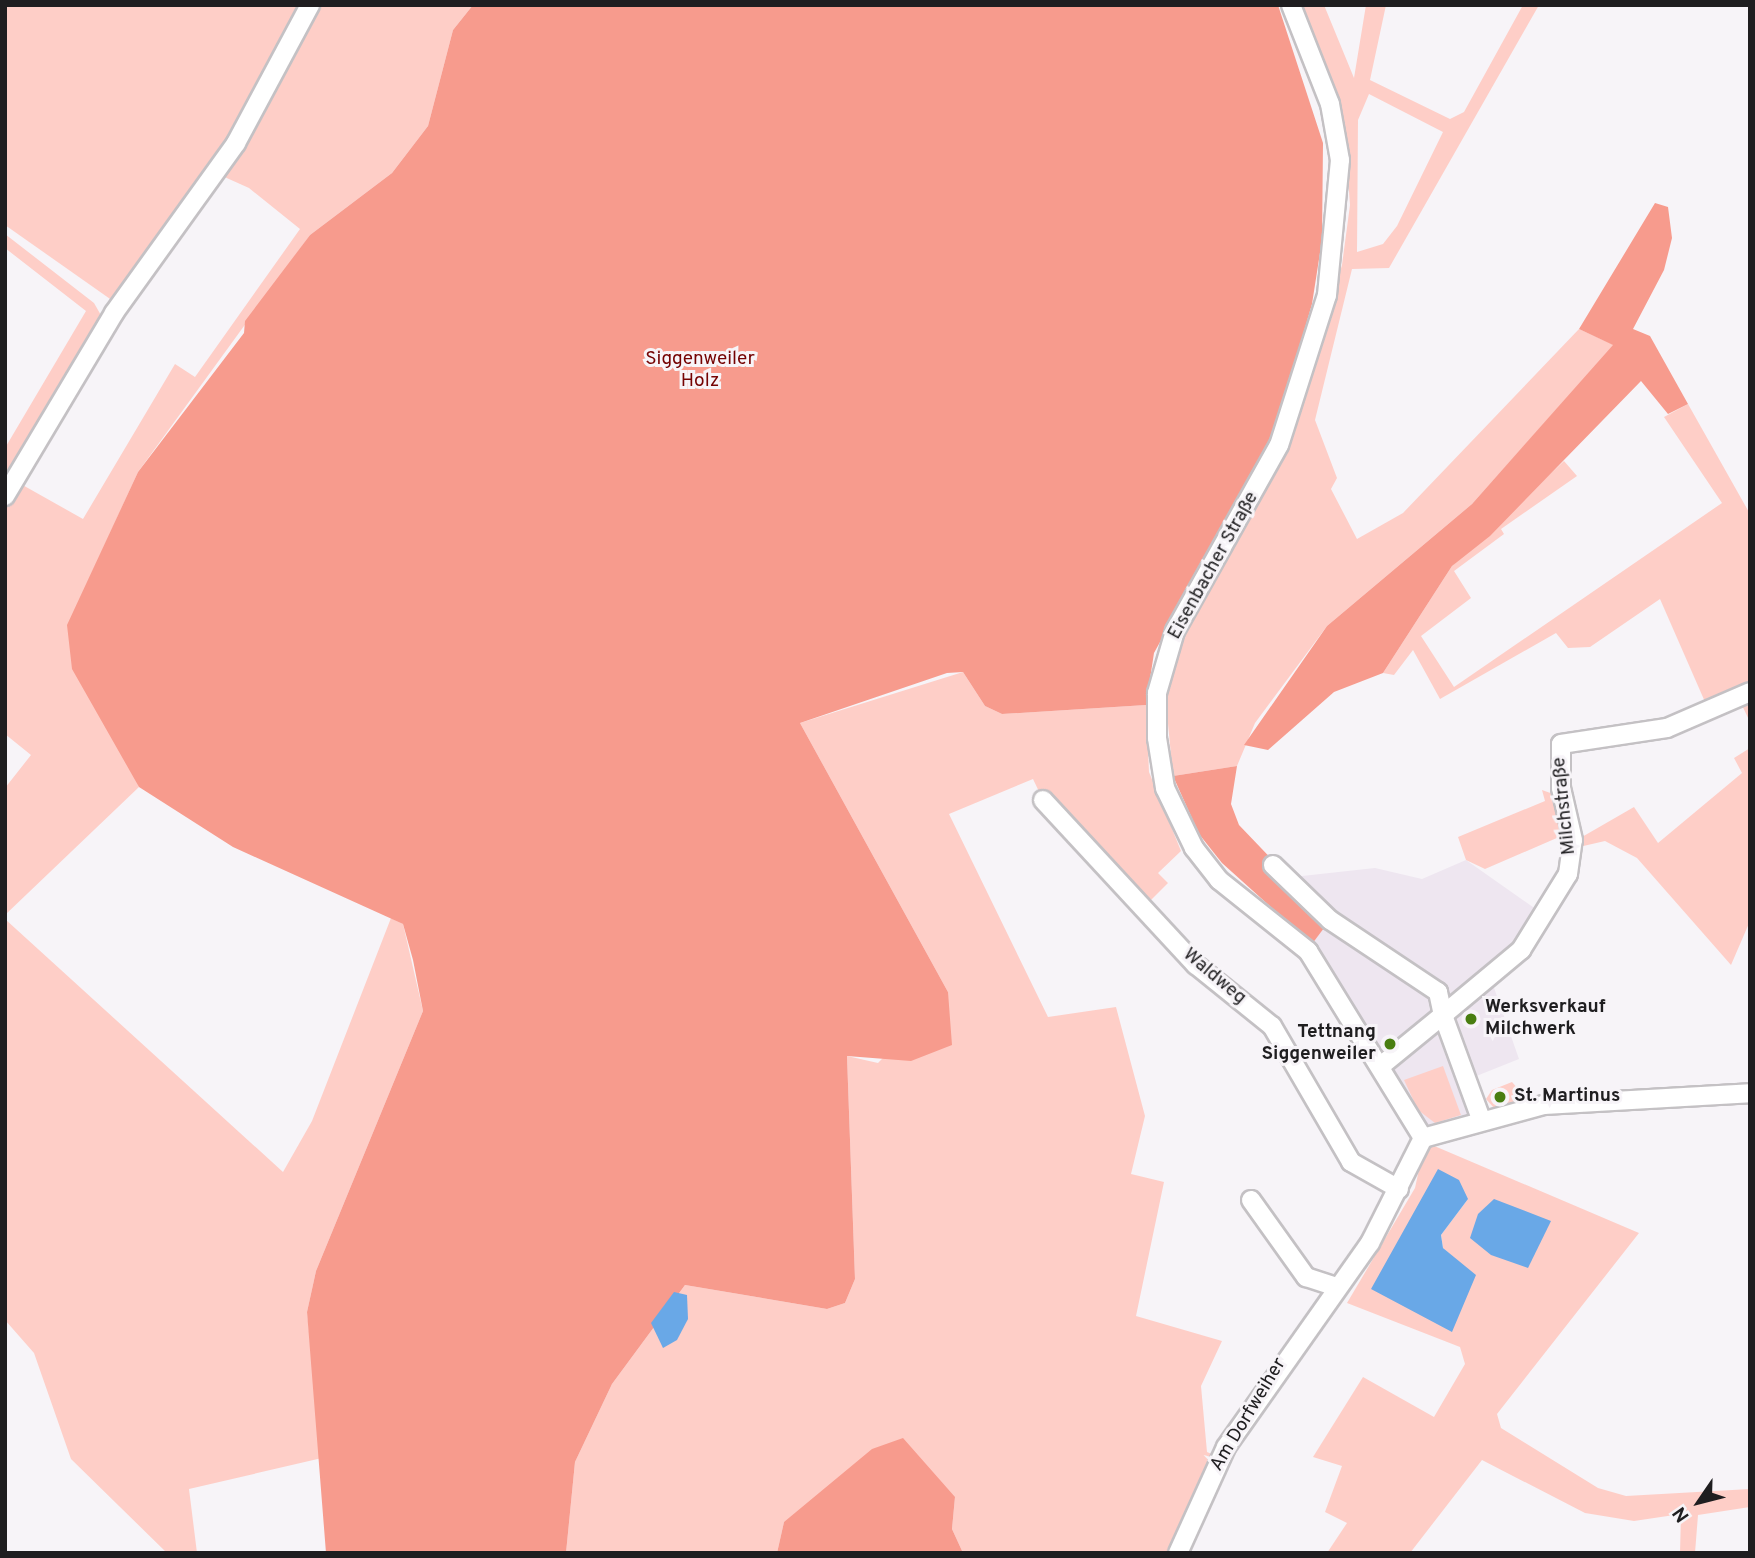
<!DOCTYPE html>
<html>
<head>
<meta charset="utf-8">
<style>
	body { margin:0 }
	#map { position:relative; width:1755px; height:1558px; overflow:hidden; background:#f7f4f8; font-family:Overpass,sans-serif }
	div>[style] { position:absolute }
	.built>* { inset:0; background:#eee6f0 }
	.green>* { inset:0; background:#fecec7 }
	.forest>* { inset:0; background:#f79b8d }
	.water>* { inset:0; background:#69a8e7 }
	.roads { filter:drop-shadow(2px 0 #c4c1c4) drop-shadow(-2px 0 #c4c1c4) drop-shadow(0 2px #c4c1c4) drop-shadow(0 -2px #c4c1c4) }
	.minor>* { height:18px; margin:-9px; padding:0 9px; transform-origin:9px; border-radius:9px; background:#fff }
	.dots>* { width:19px; height:19px; translate:-50% -50%; box-sizing:border-box; border:4px solid #f7f4f8; border-radius:50% }
	span { translate:-50% -50%; white-space:nowrap; text-align:center; line-height:1.15; -webkit-text-stroke:6px #f7f4f8; paint-order:stroke }
	.park-label { font-size:19px; color:#750303 }
	.street-label { font-size:19px; color:#1f1e20 }
	.poi-label { font-size:19px; color:#1f1e20; font-weight:700 }
	.left { translate:0 -50%; text-align:left }
	.right { translate:-100% -50%; text-align:right }
	.frame { position:absolute; inset:0; border:7px solid #1f1e20; pointer-events:none }
	.north { position:absolute; left:1664px; top:1467px; width:70px; height:70px; -webkit-text-stroke:5px #f7f4f8; paint-order:stroke; rotate:235deg; font-size:19px; font-weight:700; line-height:28px; text-align:center; color:#1f1e20 }
	.north::after { content:''; display:block; margin:auto; width:24px; height:32px; background:#1f1e20; clip-path:polygon(50% 0,100% 100%,50% 72%,0 100%) }
</style>
</head>
<body>
<div id="map">
	<div class="built">
		<div style="clip-path:polygon(1466px 860px,1547px 917px,1492px 982px,1519px 1059px,1469px 1079px,1480px 1115px,1428px 1129px,1312px 944px,1292px 886px,1302px 876px,1375px 868px,1422px 879px)"></div>
	</div>
	<div class="green">
		<div style="clip-path:polygon(5px 5px,305px 5px,231px 141px,113px 301px,5px 225px)"></div>
		<div style="clip-path:polygon(315px 5px,473px 5px,453px 30px,428px 126px,392px 173px,310px 235px,138px 472px,68px 625px,139px 787px,5px 915px,5px 788px,31px 755px,5px 734px,5px 507px,19px 483px,83px 519px,175px 364px,195px 377px,300px 229px,249px 188px,220px 175px)"></div>
		<div style="clip-path:polygon(evenodd,1301px 5px,1324px 5px,1354px 78px,1366px 5px,1386px 5px,1370px 80px,1450px 119px,1464px 112px,1523px 5px,1539px 5px,1389px 268px,1352px 269px,1315px 420px,1337px 478px,1331px 489px,1357px 539px,1403px 513px,1579px 329px,1614px 345px,1472px 504px,1327px 626px,1255px 723px,1237px 766px,1173px 776px,1166px 703px,1180px 643px,1287px 451px,1342px 265px,1350px 205px,1344px 121px,1301px 5px,1369px 94px,1443px 132px,1397px 226px,1383px 244px,1357px 252px,1358px 120px,1369px 94px)"></div>
		<div style="clip-path:polygon(5px 234px,94px 303px,102px 317px,5px 490px,5px 448px,86px 311px,5px 248px)"></div>
		<div style="clip-path:polygon(1688px 404px,1750px 514px,1750px 722px,1738px 697px,1709px 711px,1660px 599px,1590px 647px,1568px 648px,1556px 633px,1440px 699px,1413px 650px,1394px 675px,1383px 673px,1452px 566px,1564px 461px,1577px 476px,1501px 529px,1504px 534px,1454px 571px,1471px 598px,1421px 636px,1454px 687px,1722px 503px,1664px 417px)"></div>
		<div style="clip-path:polygon(963px 672px,985px 706px,1002px 714px,1146px 705px,1149px 772px,1181px 851px,1158px 873px,1168px 883px,1141px 910px,1043px 800px,1033px 779px,949px 814px,1048px 1017px,1116px 1007px,1145px 1116px,1131px 1174px,1164px 1182px,1136px 1316px,1222px 1341px,1201px 1386px,1207px 1452px,1214px 1455px,1172px 1553px,963px 1553px,952px 1529px,955px 1497px,784px 1522px,777px 1553px,566px 1553px,575px 1462px,612px 1384px,685px 1285px,827px 1309px,845px 1303px,855px 1279px,847px 1056px,878px 1063px,948px 992px,800px 723px)"></div>
		<div style="clip-path:polygon(1750px 748px,1750px 921px,1731px 965px,1637px 858px,1605px 841px,1579px 847px,1575px 841px,1634px 807px,1658px 843px,1742px 773px,1734px 758px)"></div>
		<div style="clip-path:polygon(1542px 790px,1556px 795px,1566px 834px,1485px 869px,1466px 860px,1458px 837px,1545px 801px)"></div>
		<div style="clip-path:polygon(391px 918px,403px 924px,423px 1011px,316px 1271px,307px 1312px,322px 1458px,189px 1489px,197px 1553px,167px 1553px,71px 1459px,34px 1353px,5px 1320px,5px 919px,283px 1172px,312px 1121px)"></div>
		<div style="clip-path:polygon(1443px 1066px,1461px 1115px,1435px 1123px,1418px 1110px,1404px 1080px)"></div>
		<div style="clip-path:polygon(1512px 1082px,1526px 1098px,1494px 1108px,1486px 1099px,1492px 1090px)"></div>
		<div style="clip-path:polygon(evenodd,1425px 1142px,1639px 1233px,1497px 1414px,1501px 1428px,1598px 1488px,1626px 1496px,1750px 1489px,1750px 1507px,1698px 1515px,1695px 1553px,1680px 1553px,1681px 1514px,1634px 1521px,1585px 1513px,1482px 1460px,1410px 1553px,1327px 1553px,1347px 1523px,1325px 1512px,1342px 1466px,1313px 1457px,1363px 1377px,1434px 1417px,1465px 1364px,1460px 1347px,1347px 1303px,1415px 1188px,1425px 1142px,1468px 1199px,1441px 1235px,1443px 1248px,1475px 1276px,1371px 1289px,1468px 1199px)"></div>
	</div>
	<div class="forest">
		<div style="clip-path:polygon(473px 5px,1278px 5px,1323px 143px,1322px 240px,1312px 304px,1274px 435px,1154px 653px,1146px 705px,1002px 714px,985px 706px,963px 672px,947px 673px,800px 723px,948px 992px,952px 1045px,911px 1061px,847px 1056px,855px 1279px,845px 1303px,827px 1309px,685px 1285px,612px 1384px,575px 1462px,566px 1553px,326px 1553px,307px 1312px,316px 1271px,423px 1011px,413px 960px,403px 924px,233px 847px,139px 787px,72px 669px,67px 625px,138px 472px,244px 333px,245px 321px,310px 235px,392px 173px,428px 126px,453px 30px)"></div>
		<div style="clip-path:polygon(1655px 203px,1668px 207px,1672px 238px,1664px 270px,1633px 329px,1650px 336px,1688px 404px,1668px 414px,1641px 381px,1490px 536px,1452px 566px,1383px 673px,1334px 692px,1268px 750px,1244px 745px,1327px 626px,1472px 504px,1613px 345px,1579px 329px)"></div>
		<div style="clip-path:polygon(1237px 766px,1231px 804px,1239px 825px,1330px 920px,1312px 944px,1222px 863px,1199px 834px,1173px 776px)"></div>
		<div style="clip-path:polygon(903px 1438px,955px 1497px,952px 1529px,963px 1553px,777px 1553px,784px 1522px,872px 1449px)"></div>
	</div>
	<div class="water">
		<div style="clip-path:polygon(1438px 1169px,1459px 1180px,1468px 1199px,1441px 1235px,1443px 1248px,1476px 1275px,1452px 1332px,1371px 1289px)"></div>
		<div style="clip-path:polygon(1494px 1199px,1551px 1221px,1528px 1268px,1491px 1255px,1470px 1238px,1478px 1214px)"></div>
		<div style="clip-path:polygon(674px 1292px,687px 1295px,688px 1319px,677px 1340px,663px 1348px,651px 1323px)"></div>
	</div>
	<div class="roads">
		<div class="minor">
			<div style="left:1291px;top:5px;width:106px;rotate:68.5deg"></div>
			<div style="left:1330px;top:104px;width:57px;rotate:79.9deg"></div>
			<div style="left:1340px;top:160px;width:136px;rotate:95.5deg"></div>
			<div style="left:1327px;top:295px;width:157px;rotate:107.7deg"></div>
			<div style="left:1279px;top:445px;width:213px;rotate:119.2deg"></div>
			<div style="left:1175px;top:631px;width:65px;rotate:106.2deg"></div>
			<div style="left:1157px;top:693px;width:45px;rotate:90deg"></div>
			<div style="left:1157px;top:738px;width:51px;rotate:80.9deg"></div>
			<div style="left:1165px;top:788px;width:67px;rotate:64.2deg"></div>
			<div style="left:1194px;top:848px;width:41px;rotate:52deg"></div>
			<div style="left:1219px;top:880px;width:114px;rotate:38.6deg"></div>
			<div style="left:1308px;top:951px;width:220px;rotate:58.4deg"></div>
			<div style="left:5px;top:496px;width:213px;rotate:-59.2deg"></div>
			<div style="left:114px;top:313px;width:209px;rotate:-54.3deg"></div>
			<div style="left:236px;top:143px;width:157px;rotate:-61.8deg"></div>
			<div style="left:1043px;top:800px;width:225px;rotate:47.2deg"></div>
			<div style="left:1196px;top:965px;width:97px;rotate:38.8deg"></div>
			<div style="left:1272px;top:1026px;width:157px;rotate:59.8deg"></div>
			<div style="left:1351px;top:1162px;width:55px;rotate:29.4deg"></div>
			<div style="left:1273px;top:865px;width:79px;rotate:44deg"></div>
			<div style="left:1330px;top:920px;width:130px;rotate:33.7deg"></div>
			<div style="left:1438px;top:992px;width:24px;rotate:78deg"></div>
			<div style="left:1443px;top:1015px;width:79px;rotate:140.7deg"></div>
			<div style="left:1481px;top:1119px;width:111px;rotate:-110.1deg"></div>
			<div style="left:1443px;top:1015px;width:102px;rotate:-39.8deg"></div>
			<div style="left:1521px;top:950px;width:89px;rotate:-58.3deg"></div>
			<div style="left:1568px;top:874px;width:34px;rotate:-82deg"></div>
			<div style="left:1573px;top:840px;width:53px;rotate:-103deg"></div>
			<div style="left:1561px;top:788px;width:44px;rotate:-90deg"></div>
			<div style="left:1561px;top:744px;width:107px;rotate:-8.6deg"></div>
			<div style="left:1667px;top:728px;width:90px;rotate:-23.4deg"></div>
			<div style="left:1251px;top:1200px;width:95px;rotate:54.5deg"></div>
			<div style="left:1306px;top:1277px;width:33px;rotate:18deg"></div>
			<div style="left:1178px;top:1553px;width:116px;rotate:-65.6deg"></div>
			<div style="left:1226px;top:1447px;width:250px;rotate:-54.8deg"></div>
			<div style="left:1370px;top:1243px;width:118px;rotate:-63.2deg"></div>
			<div style="left:1423px;top:1138px;width:125px;rotate:-15.3deg"></div>
			<div style="left:1544px;top:1105px;width:206px;rotate:-3.3deg"></div>
		</div>
	</div>
	<div class="dots">
		<div style="left:1471px;top:1019px;background:#497e11"></div>
		<div style="left:1390px;top:1044px;background:#497e11"></div>
		<div style="left:1500px;top:1097px;background:#497e11"></div>
	</div>
	<div class="park-label">
		<span style="left:700px;top:371px">Siggenweiler<br>Holz</span>
	</div>
	<div class="street-label">
		<span style="left:1214px;top:566px;rotate:-61deg">Eisenbacher Straße</span>
		<span style="left:1565px;top:806px;rotate:-96deg">Milchstraße</span>
		<span style="left:1214px;top:977px;rotate:40deg">Waldweg</span>
		<span style="left:1249px;top:1415px;rotate:-59deg">Am Dorfweiher</span>
	</div>
	<div class="poi-label">
		<span class="left" style="left:1485px;top:1019px">Werksverkauf<br>Milchwerk</span>
		<span class="right" style="left:1376px;top:1044px">Tettnang<br>Siggenweiler</span>
		<span class="left" style="left:1514px;top:1097px">St. Martinus</span>
	</div>
	<div class="frame"></div>
	<div class="north">N</div>
</div>
</body>
</html>
